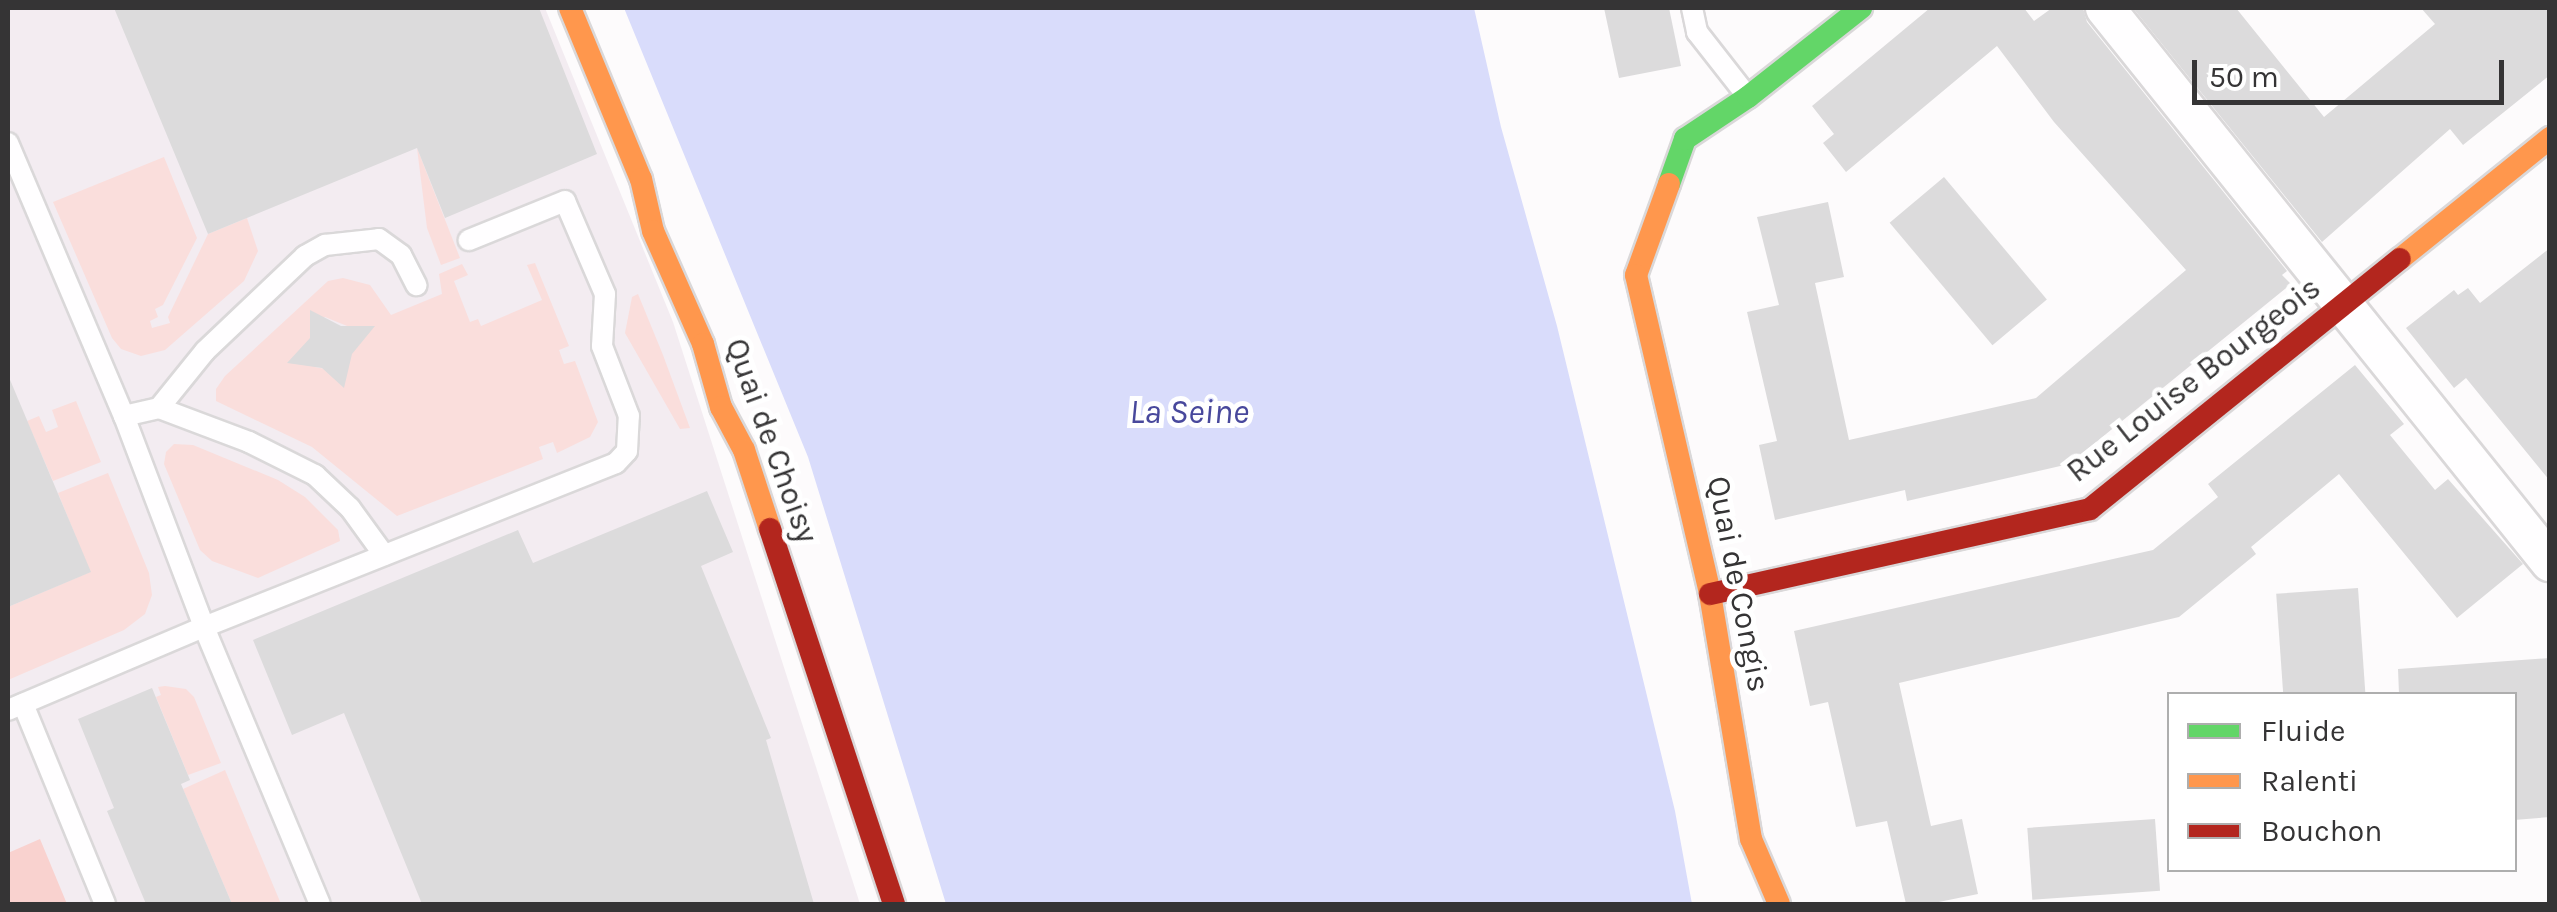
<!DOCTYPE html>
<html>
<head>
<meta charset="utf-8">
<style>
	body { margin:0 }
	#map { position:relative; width:2557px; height:912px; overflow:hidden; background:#fdfbfc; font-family:Karla,sans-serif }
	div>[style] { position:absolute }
	.built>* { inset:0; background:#f3ecf1 }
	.green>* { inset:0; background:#fadedc }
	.forest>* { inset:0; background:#f9d2cf }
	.water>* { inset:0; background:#d9dcfb }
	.building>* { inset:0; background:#dcdbdc; transform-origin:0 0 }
	.roads { filter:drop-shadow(2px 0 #dad8d9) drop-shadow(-2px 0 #dad8d9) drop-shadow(0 2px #dad8d9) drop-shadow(0 -2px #dad8d9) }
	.lane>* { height:20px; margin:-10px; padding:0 10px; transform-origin:10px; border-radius:10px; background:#fffeff }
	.street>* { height:38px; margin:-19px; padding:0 19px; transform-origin:19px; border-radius:19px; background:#fffeff }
	.fast>* { height:22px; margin:-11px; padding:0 11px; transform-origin:11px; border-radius:11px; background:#63d668 }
	.slow>* { height:22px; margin:-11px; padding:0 11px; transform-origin:11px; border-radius:11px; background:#ff974d }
	.jam>* { height:22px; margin:-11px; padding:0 11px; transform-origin:11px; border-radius:11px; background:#b3261e }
	span { translate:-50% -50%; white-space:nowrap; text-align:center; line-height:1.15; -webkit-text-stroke:10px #fff; paint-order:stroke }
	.street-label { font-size:32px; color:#353435 }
	.water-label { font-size:35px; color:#48489c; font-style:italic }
	.frame { position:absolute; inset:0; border:10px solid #353435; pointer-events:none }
	.legend { position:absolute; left:2167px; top:692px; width:350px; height:180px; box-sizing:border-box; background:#fff; border:2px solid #aeaeae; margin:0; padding:12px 18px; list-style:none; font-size:30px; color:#353435 }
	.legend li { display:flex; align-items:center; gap:20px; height:50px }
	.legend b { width:50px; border:2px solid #aeaeae }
	.scale { position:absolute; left:2192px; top:60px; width:312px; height:45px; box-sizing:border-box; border:5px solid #353435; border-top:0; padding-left:12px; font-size:30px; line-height:35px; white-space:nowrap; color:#353435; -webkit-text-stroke:8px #fff; paint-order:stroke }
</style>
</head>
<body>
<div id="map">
	<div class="built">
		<div style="clip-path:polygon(8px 8px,545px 8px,673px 322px,860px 904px,8px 904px)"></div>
	</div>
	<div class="green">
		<div style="clip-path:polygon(417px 148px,460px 258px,441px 265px,427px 228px)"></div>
		<div style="clip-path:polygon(164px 157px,197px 238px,163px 305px,155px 309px,158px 317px,150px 321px,152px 328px,170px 323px,168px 317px,208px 234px,247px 218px,258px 251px,244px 281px,165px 350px,141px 356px,121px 349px,112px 338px,53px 202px)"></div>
		<div style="clip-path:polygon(evenodd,535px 263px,569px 346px,559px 350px,564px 364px,575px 361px,598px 422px,590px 437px,557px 453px,553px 442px,539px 447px,543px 459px,397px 516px,312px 447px,216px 401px,216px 389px,225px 376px,328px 281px,343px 278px,370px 285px,391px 315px,442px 294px,439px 274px,462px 264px,468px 275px,454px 281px,470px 322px,478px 319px,481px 326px,542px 300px,527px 265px,535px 263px,325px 317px,357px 330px,360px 344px,351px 352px,346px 373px,315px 367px,300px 351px,314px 340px,312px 324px,325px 317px)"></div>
		<div style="clip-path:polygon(638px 294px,663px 355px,690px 428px,680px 429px,625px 333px,632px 297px)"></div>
		<div style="clip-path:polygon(76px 401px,101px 462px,53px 481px,27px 421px,39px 416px,46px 432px,58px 427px,52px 410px)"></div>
		<div style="clip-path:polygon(174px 444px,193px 445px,278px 480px,305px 497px,338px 530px,340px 541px,258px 578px,212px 561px,200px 550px,164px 464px,166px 452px)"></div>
		<div style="clip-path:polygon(108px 473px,149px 573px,152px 595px,145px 614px,124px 630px,8px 680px,8px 607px,90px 572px,58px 493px)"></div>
		<div style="clip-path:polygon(165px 686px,186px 689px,194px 697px,221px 763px,188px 775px,156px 697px,161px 695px,158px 687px)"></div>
		<div style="clip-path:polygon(225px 770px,281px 904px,232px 904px,183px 789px)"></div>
	</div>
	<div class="forest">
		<div style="clip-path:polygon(40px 839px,67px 904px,8px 904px,8px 853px)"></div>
	</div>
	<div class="water">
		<div style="clip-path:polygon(624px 8px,1474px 8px,1501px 127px,1557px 326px,1675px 811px,1692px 904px,946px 904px,808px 457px)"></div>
	</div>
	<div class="building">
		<div style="clip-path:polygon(114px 8px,539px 8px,597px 154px,445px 218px,417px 148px,208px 234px)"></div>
		<div style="clip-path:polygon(1604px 8px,1669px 8px,1681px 66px,1619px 78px)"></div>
		<div style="clip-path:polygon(1930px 8px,2024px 8px,2034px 21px,2052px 8px,2083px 8px,2087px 22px,2287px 271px,2282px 275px,2291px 284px,2069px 464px,1907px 501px,1905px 490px,1775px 520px,1759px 445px,1777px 441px,1747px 312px,1779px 305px,1757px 217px,1828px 202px,1844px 277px,1815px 283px,1849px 440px,2036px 398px,2186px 270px,2054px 122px,1997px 46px,1846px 172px,1823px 143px,1834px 134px,1812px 106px)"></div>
		<div style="clip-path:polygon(2133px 8px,2236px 8px,2324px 117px,2435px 24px,2421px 8px,2550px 8px,2550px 75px,2463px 145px,2450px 129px,2322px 242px)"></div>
		<div style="left:1944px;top:177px;width:160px;height:71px;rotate:50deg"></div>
		<div style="clip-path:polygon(2550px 248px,2550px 481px,2466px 378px,2454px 388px,2406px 328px,2454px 290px,2458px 295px,2468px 288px,2480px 303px)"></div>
		<div style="clip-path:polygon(310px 310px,341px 326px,375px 326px,352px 354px,344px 388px,322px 368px,287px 363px,310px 338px)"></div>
		<div style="clip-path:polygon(2355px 365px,2404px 424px,2390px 435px,2435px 490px,2448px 479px,2523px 564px,2457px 618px,2339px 474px,2251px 547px,2256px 554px,2179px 617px,1899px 683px,1931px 826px,1962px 819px,1978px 894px,1929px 904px,1906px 904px,1887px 821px,1856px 827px,1828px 702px,1810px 706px,1794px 631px,2153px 550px,2218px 497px,2208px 484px)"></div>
		<div style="clip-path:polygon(8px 375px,91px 572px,8px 607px)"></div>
		<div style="clip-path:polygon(707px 491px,733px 552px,701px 566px,771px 738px,766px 740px,814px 904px,422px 904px,344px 713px,292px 735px,253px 640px,518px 530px,533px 563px)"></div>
		<div style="left:2358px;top:588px;width:106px;height:82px;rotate:86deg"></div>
		<div style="clip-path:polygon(2550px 658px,2550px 817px,2514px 820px,2514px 694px,2399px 694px,2398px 669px)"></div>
		<div style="clip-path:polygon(152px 688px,190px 780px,181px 784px,232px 904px,146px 904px,107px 811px,114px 808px,78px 719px)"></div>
		<div style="left:2155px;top:819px;width:72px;height:128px;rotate:86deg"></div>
	</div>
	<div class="roads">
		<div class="lane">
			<div style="left:1692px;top:8px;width:25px;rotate:78deg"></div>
			<div style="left:1697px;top:32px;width:83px;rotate:51.9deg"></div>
			<div style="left:8px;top:143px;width:297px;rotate:67deg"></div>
			<div style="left:124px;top:416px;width:226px;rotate:69.2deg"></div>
			<div style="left:204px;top:627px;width:300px;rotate:67.3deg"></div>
			<div style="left:159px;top:408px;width:73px;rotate:-51.1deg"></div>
			<div style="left:205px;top:351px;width:138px;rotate:-43.5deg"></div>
			<div style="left:305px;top:256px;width:23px;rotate:-29deg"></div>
			<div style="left:325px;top:245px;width:54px;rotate:-6.3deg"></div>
			<div style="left:379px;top:239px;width:27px;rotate:36deg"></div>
			<div style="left:401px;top:255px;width:34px;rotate:63deg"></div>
			<div style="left:124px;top:416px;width:36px;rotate:-13deg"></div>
			<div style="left:159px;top:408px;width:96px;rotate:20.7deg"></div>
			<div style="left:249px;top:442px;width:74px;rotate:26.6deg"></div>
			<div style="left:315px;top:475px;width:48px;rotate:43.3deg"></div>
			<div style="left:350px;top:508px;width:58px;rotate:54.1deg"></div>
			<div style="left:23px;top:704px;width:216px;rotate:67.7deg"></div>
			<div style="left:8px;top:710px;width:213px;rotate:-23deg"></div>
			<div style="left:204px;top:627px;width:443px;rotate:-21.7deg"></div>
			<div style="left:616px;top:463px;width:16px;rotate:-47deg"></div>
			<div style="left:627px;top:451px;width:35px;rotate:-87deg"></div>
			<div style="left:629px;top:416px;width:75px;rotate:-111.1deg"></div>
			<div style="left:602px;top:346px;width:52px;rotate:-86.7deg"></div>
			<div style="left:605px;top:294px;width:101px;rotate:-113.3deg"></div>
			<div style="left:565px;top:201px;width:104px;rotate:157.9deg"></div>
		</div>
		<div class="street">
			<div style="left:2105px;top:8px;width:711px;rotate:51.23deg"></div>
		</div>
		<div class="fast">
			<div style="left:1669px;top:184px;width:48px;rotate:-70.4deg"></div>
			<div style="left:1685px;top:139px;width:76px;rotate:-33.7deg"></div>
			<div style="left:1748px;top:97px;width:144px;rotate:-38.2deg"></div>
		</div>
		<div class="slow">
			<div style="left:570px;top:8px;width:185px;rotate:67.5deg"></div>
			<div style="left:641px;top:179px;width:53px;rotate:77deg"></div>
			<div style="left:653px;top:231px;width:124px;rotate:66.1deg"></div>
			<div style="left:703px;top:344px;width:66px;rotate:74.1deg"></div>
			<div style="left:721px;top:407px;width:49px;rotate:61.9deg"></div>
			<div style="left:744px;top:450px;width:83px;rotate:71.8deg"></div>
			<div style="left:1669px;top:184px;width:97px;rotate:109.9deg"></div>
			<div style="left:1636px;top:275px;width:327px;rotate:76.9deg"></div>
			<div style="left:1710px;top:594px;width:248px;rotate:80.5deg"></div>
			<div style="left:1751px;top:839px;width:71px;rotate:66.7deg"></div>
			<div style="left:2400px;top:259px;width:193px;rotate:-38.9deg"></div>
		</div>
		<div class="jam">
			<div style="left:770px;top:529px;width:395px;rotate:71.7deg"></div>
			<div style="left:1710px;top:594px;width:389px;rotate:-12.6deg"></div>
			<div style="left:2090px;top:509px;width:398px;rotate:-38.9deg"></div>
		</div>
	</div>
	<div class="street-label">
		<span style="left:2194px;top:380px;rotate:-38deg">Rue Louise Bourgeois</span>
		<span style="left:771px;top:441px;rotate:70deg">Quai de Choisy</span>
		<span style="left:1738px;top:584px;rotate:79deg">Quai de Congis</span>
	</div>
	<div class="water-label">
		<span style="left:1189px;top:412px">La Seine</span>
	</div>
	<div class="frame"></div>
	<ul class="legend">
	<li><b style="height:12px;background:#63d668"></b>Fluide</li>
	<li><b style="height:12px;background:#ff974d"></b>Ralenti</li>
	<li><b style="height:12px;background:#b3261e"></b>Bouchon</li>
	</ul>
	<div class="scale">50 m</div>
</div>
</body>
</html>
